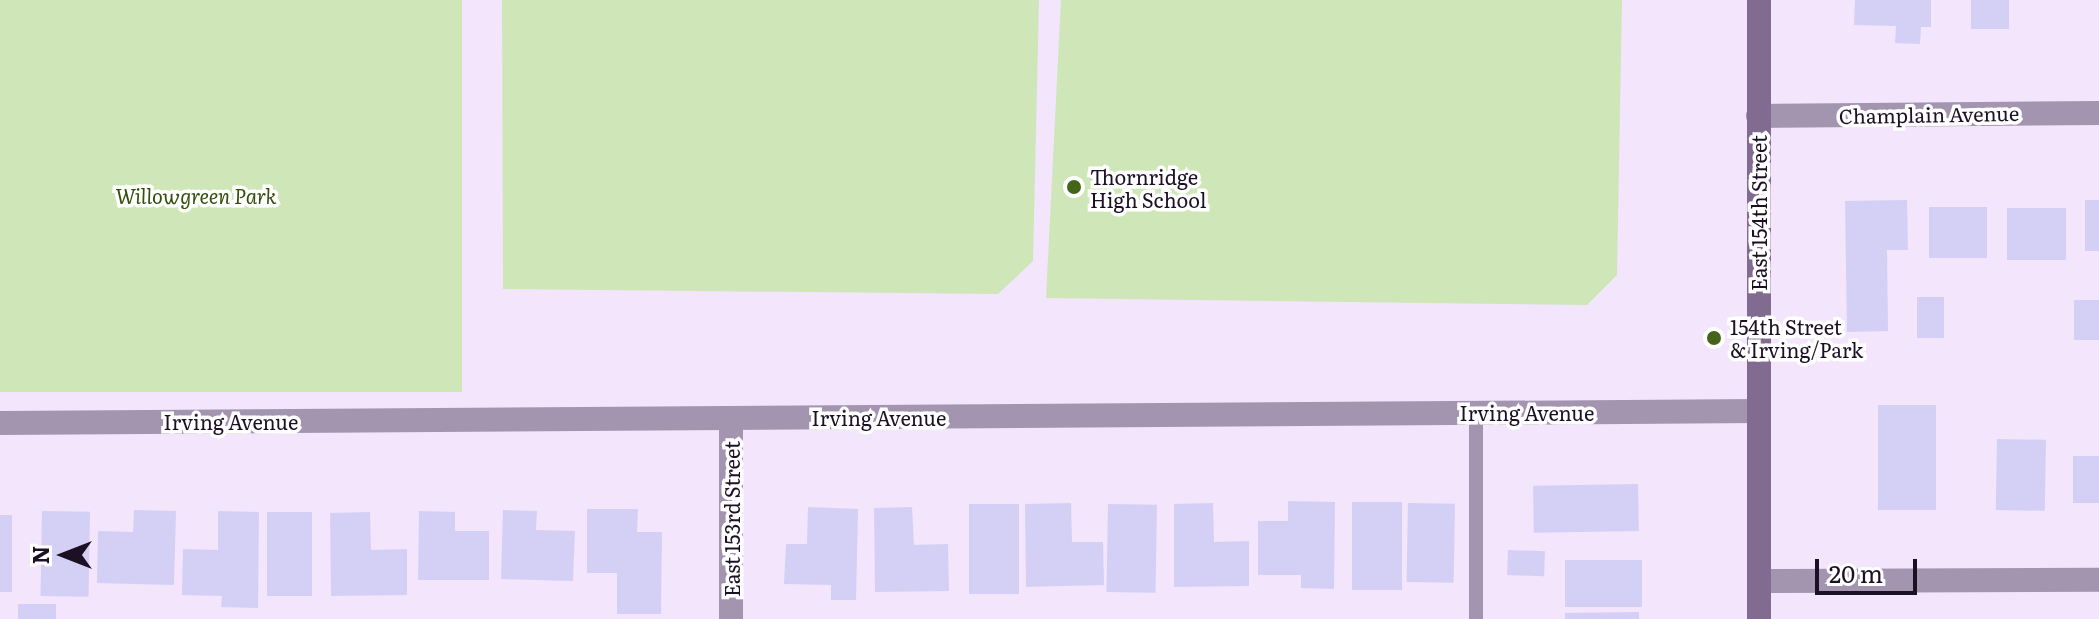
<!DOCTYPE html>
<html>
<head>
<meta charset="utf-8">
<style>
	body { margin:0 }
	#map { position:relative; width:2099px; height:619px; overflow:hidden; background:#f2e5fc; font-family:Literata,serif }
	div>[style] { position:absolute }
	.green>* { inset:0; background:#cfe6b9; transform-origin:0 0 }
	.building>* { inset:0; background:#d4d0f5; transform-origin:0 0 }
	.lane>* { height:14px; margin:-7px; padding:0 7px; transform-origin:7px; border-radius:7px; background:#a395af }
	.street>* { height:24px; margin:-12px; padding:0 12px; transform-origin:12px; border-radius:12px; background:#a395af }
	.secondary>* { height:24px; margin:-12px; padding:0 12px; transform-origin:12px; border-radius:12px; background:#816b91 }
	.dots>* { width:22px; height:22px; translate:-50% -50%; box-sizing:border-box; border:4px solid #fff; border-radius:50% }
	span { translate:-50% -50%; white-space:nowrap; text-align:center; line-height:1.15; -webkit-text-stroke:7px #fff; paint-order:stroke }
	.street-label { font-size:20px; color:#1c1025 }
	.poi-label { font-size:20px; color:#1c1025 }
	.left { translate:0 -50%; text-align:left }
	.park-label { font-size:20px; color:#334f0a; font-style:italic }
	.north { position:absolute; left:24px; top:515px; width:80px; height:80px; -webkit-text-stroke:6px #fff; paint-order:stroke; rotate:270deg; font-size:22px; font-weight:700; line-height:32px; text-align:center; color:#1c1025 }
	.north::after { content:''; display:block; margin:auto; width:28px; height:36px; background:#1c1025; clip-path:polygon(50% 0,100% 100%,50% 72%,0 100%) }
	.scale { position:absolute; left:1815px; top:559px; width:102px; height:36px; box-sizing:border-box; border:4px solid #1c1025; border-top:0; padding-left:10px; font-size:24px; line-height:28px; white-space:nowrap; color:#1c1025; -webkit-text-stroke:6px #fff; paint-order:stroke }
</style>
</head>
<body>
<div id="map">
	<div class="green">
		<div style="left:0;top:0;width:462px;height:392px"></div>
		<div style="clip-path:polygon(502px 0,1039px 0,1033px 261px,998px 294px,503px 289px)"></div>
		<div style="clip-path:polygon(1061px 0,1622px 0,1617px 275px,1587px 305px,1046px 298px)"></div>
	</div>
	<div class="building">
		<div style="clip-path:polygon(1855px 0,1931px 0,1931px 27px,1921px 27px,1920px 44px,1895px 43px,1896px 26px,1854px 25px)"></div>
		<div style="left:1971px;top:0;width:38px;height:29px"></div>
		<div style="clip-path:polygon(1907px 200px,1908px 250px,1887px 250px,1888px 331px,1847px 332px,1845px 201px)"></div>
		<div style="left:2085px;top:200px;width:14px;height:51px"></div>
		<div style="left:1929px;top:207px;width:58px;height:51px"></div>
		<div style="left:2007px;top:208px;width:59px;height:52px"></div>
		<div style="left:1917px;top:297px;width:27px;height:41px"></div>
		<div style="left:2074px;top:300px;width:25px;height:40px"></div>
		<div style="left:1878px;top:405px;width:58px;height:105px"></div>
		<div style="left:1997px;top:439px;width:49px;height:71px;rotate:1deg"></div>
		<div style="left:2073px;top:456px;width:26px;height:47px"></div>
		<div style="left:1638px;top:484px;width:47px;height:105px;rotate:89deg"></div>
		<div style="clip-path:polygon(1288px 501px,1335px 502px,1334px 589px,1301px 588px,1301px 575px,1258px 575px,1258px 521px,1288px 521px)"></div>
		<div style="left:1352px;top:502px;width:50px;height:88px"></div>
		<div style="clip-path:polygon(1071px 503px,1072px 542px,1103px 542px,1104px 585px,1026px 587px,1025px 504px)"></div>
		<div style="clip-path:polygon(1213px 503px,1214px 542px,1249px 541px,1249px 586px,1174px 587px,1174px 504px)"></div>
		<div style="left:1408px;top:503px;width:47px;height:79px;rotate:1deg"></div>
		<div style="left:969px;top:504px;width:50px;height:90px"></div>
		<div style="left:1108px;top:504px;width:49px;height:88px;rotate:1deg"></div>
		<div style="clip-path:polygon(808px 507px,858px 509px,856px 600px,831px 600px,831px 585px,784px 584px,786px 544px,807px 544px)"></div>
		<div style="clip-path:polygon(912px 507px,914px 545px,948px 544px,949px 591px,875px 592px,874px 508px)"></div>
		<div style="clip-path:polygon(587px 509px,638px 509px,637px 532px,662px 532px,661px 614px,617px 614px,617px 573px,587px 573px)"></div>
		<div style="clip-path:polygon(134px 510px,176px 511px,174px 585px,97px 583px,98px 531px,133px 532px)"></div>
		<div style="clip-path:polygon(503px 510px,537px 511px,536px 530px,575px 531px,573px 581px,501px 579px)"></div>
		<div style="left:42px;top:511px;width:48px;height:85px;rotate:1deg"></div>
		<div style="clip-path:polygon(218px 511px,259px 512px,258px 608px,221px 607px,222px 596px,182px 595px,183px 549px,218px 550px)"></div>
		<div style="clip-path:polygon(419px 511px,455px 512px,455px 531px,489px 531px,489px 580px,418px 580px)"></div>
		<div style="left:267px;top:512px;width:45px;height:84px"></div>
		<div style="clip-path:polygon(370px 512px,371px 550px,407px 549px,407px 595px,331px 596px,330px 513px)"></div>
		<div style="left:0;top:515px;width:12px;height:77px"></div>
		<div style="left:1508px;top:550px;width:37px;height:25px;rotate:2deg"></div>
		<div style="left:1565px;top:560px;width:77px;height:47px"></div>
		<div style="left:18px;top:604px;width:38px;height:15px"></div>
		<div style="clip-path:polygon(1639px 612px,1639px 619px,1565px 619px,1565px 613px)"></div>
	</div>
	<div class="lane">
		<div style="left:1476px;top:413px;width:206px;rotate:90deg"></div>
	</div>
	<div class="street">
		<div style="left:1758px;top:116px;width:341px;rotate:-0.5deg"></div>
		<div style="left:731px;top:418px;width:201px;rotate:90deg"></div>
		<div style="left:0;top:423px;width:1759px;rotate:-0.39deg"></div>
		<div style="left:1759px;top:581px;width:340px;rotate:-0.2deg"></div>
	</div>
	<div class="secondary">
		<div style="left:1759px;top:619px;width:619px;rotate:-90deg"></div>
	</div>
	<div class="dots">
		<div style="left:1074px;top:187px;background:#44641a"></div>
		<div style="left:1714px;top:338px;background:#44641a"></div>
	</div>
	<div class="street-label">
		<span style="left:1929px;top:114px;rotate:-1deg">Champlain Avenue</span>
		<span style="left:1758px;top:213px;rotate:-90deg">East 154th Street</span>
		<span style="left:1527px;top:412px">Irving Avenue</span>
		<span style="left:879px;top:417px">Irving Avenue</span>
		<span style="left:231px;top:421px">Irving Avenue</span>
		<span style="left:731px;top:519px;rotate:-90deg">East 153rd Street</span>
	</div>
	<div class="poi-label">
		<span class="left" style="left:1090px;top:188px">Thornridge<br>High School</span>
		<span class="left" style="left:1730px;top:338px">154th Street<br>&amp; Irving/Park</span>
	</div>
	<div class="park-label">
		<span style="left:196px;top:195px">Willowgreen Park</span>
	</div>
	<div class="north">N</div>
	<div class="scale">20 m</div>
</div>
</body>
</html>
